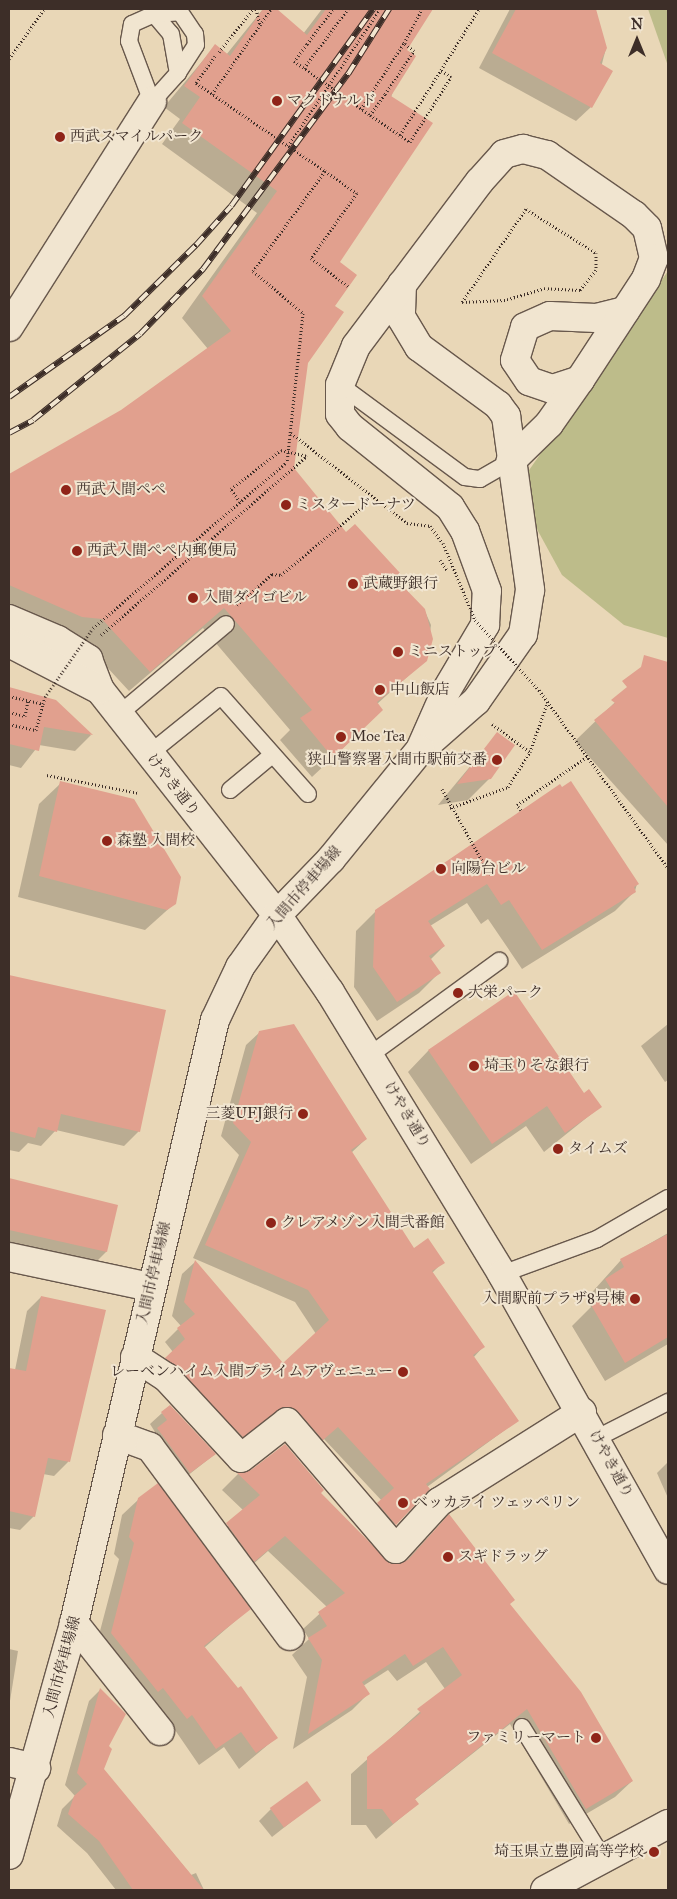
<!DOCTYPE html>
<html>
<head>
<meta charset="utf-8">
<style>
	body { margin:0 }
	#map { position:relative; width:677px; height:1899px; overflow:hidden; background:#e9d7b7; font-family:"IM FELL Great Primer","Noto Serif JP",serif }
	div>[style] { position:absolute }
	.green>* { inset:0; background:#bdbc8a }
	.shadow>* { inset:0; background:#0003 }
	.building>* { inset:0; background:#e1a08e; transform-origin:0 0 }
	.path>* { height:3px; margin-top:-1.5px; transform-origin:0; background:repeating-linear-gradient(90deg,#3d2e28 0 1px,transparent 0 3.5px) }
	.roads { filter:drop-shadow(1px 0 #68584c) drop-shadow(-1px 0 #68584c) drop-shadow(0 1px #68584c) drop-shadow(0 -1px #68584c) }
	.service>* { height:16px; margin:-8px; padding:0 8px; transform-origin:8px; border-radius:8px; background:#f1e5d0 }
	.minor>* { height:28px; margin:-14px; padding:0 14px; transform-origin:14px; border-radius:14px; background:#f1e5d0 }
	.tertiary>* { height:28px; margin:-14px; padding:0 14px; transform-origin:14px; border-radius:14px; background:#f1e5d0 }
	.secondary>* { height:28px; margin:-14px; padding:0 14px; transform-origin:14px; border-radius:14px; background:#f1e5d0 }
	.rail>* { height:5.5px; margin-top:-2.75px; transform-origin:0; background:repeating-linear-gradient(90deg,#f1e5d0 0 11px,#3d2e28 0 22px); box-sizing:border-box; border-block:1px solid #3d2e28 }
	.path-bridge>* { height:3px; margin-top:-1.5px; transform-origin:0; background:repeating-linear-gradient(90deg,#3d2e28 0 1px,transparent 0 3.5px) }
	.dots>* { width:14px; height:14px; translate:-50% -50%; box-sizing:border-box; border:2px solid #f1e5d0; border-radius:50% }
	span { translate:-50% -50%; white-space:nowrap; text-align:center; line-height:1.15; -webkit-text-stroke:4px #f1e5d0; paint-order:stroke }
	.poi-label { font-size:15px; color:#3d2e28 }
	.left { translate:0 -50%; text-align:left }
	.right { translate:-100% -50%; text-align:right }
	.street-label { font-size:15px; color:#3d2e28 }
	.frame { position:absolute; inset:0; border:10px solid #3d2e28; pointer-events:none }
	.north { position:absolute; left:612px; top:15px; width:50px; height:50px; -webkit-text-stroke:4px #f1e5d0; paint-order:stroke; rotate:0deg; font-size:14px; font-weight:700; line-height:20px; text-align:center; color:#3d2e28 }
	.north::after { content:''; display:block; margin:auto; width:18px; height:22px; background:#3d2e28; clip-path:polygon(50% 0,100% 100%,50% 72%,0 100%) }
</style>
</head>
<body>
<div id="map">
	<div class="green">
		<div style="clip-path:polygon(648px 9px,668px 9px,668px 66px)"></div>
		<div style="clip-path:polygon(668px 271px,668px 638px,624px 625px,562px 575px,532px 520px,525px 476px)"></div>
	</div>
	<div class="shadow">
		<div style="clip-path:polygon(263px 9px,272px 9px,303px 34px,322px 9px,431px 9px,406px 51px,338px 262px,334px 306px,306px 362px,293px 469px,346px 534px,424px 609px,431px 625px,426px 660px,377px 704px,361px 731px,312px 777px,280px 740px,290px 730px,203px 628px,129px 691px,81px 639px,9px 615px,9px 475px,121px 411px,208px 349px,182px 318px,257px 213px,162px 144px,180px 119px,164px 107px,215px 46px,226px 55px)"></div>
		<div style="clip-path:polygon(510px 9px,595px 9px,606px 48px,591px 107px,576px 121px,479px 68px)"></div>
		<div style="clip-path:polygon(641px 677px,668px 709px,668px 845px,575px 741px)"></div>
		<div style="clip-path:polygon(9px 689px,56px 701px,91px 735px,75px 751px,39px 745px,21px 768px,9px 765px)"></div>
		<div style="clip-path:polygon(497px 734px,490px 778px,468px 800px,438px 805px)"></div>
		<div style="clip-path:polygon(61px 783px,174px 904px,145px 930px,18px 897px,39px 804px)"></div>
		<div style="clip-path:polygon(560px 786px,637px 884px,635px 891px,615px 911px,522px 969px,488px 919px,481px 924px,467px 903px,430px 926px,444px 946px,430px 960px,439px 973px,419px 993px,377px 1021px,354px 987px,356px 931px,376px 911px)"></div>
		<div style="clip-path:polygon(9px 976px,165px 1011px,139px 1131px,124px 1146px,56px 1130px,41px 1146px,28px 1143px,19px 1152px,9px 1150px)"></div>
		<div style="clip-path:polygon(514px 993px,584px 1094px,600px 1107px,544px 1152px,526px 1126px,471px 1164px,408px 1072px,428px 1051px)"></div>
		<div style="clip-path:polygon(668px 1024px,668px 1080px,665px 1082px,641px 1046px)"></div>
		<div style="clip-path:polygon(260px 1032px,366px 1139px,351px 1153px,414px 1250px,443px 1262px,432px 1273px,483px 1347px,473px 1358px,517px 1421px,427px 1487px,383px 1537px,365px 1517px,382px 1501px,324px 1439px,309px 1452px,285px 1424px,229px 1449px,153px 1372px,173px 1352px,165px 1342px,181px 1326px,172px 1316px,182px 1274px,195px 1262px,282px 1365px,316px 1334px,295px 1302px,193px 1258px,239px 1155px,221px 1136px,246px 1045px)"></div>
		<div style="clip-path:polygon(9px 1180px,117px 1206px,106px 1252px,91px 1267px,9px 1250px)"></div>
		<div style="clip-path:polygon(668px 1233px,668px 1344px,605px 1381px,572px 1326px,591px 1307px,586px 1299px,621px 1260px)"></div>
		<div style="clip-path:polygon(41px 1297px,105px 1311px,68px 1462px,54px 1476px,43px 1474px,34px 1516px,20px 1530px,9px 1528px,9px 1369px,15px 1370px,27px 1311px)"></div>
		<div style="clip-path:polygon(162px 1413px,215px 1454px,177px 1484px,146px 1440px,155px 1432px,150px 1424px)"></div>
		<div style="clip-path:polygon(668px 1462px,668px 1498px,657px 1473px)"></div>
		<div style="clip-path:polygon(251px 1471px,319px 1493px,391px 1565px,406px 1561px,433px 1532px,509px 1605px,632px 1781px,615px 1797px,569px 1824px,510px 1724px,414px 1800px,417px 1804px,376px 1839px,366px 1825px,351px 1825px,351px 1774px,445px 1689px,426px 1662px,397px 1681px,388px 1670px,363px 1686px,368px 1694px,352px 1710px,293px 1749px,307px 1677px,292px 1655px,309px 1639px,303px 1629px,327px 1607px,268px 1551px,238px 1577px,211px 1541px,244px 1511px,222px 1490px,238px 1474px)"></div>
		<div style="clip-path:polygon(139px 1499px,249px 1609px,204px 1648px,276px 1738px,239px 1769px,224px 1747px,199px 1765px,175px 1730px,170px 1734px,95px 1650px,119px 1559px,114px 1554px,122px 1515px)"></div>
		<div style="clip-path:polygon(9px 1649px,18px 1651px,9px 1707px)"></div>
		<div style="clip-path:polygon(100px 1690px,107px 1746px,103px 1769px,191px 1875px,196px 1873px,204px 1890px,116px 1890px,87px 1853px,57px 1826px,62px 1809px,75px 1796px,65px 1785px,89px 1701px)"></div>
		<div style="clip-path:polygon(319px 1800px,272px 1837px,259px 1821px,271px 1809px)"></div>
	</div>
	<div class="building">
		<div style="clip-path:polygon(263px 9px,277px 9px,307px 35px,326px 9px,433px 9px,407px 50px,416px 56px,391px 96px,433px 123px,340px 262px,357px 275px,335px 306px,344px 312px,308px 363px,294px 468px,346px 532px,355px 524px,400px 573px,395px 578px,425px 609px,433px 639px,427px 661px,377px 702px,383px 710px,333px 758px,300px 718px,312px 710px,224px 608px,150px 672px,102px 619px,82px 617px,9px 585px,9px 474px,121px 410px,231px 331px,202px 296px,277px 191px,182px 123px,200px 97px,184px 86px,215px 44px,230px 56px)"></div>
		<div style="clip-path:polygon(516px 9px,596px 9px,607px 48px,600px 63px,613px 71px,592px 108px,492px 53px)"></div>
		<div style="clip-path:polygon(644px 655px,668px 662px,668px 807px,594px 720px,615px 703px,611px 700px,627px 687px,622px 681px,641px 667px)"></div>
		<div style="clip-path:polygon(9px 687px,56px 700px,93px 735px,44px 727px,39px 751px,9px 744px)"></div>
		<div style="clip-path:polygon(497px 732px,515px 745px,491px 779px,457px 784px)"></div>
		<div style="clip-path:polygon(60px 781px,134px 799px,181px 877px,176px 904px,167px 910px,39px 876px)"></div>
		<div style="clip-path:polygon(571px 781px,639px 884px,634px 887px,636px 892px,542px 950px,509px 900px,501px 905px,487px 884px,428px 921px,445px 946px,429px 956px,441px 973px,397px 1002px,373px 967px,375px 910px,560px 784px,562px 787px)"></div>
		<div style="clip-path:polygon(9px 975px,166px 1010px,140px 1132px,61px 1114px,57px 1132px,38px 1127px,35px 1138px,9px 1131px)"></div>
		<div style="clip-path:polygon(514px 991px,584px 1093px,589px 1089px,602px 1107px,565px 1133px,547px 1106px,492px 1144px,428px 1050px)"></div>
		<div style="clip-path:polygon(294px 1024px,367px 1139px,351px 1150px,414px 1248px,428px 1238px,445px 1263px,432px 1271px,485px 1347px,473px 1355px,519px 1421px,426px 1484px,430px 1489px,396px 1525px,377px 1503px,394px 1488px,338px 1427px,323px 1440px,298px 1412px,285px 1407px,243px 1437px,165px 1358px,185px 1339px,177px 1328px,195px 1314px,184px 1302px,195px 1260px,283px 1363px,329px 1320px,308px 1290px,205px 1245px,251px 1142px,233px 1123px,259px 1031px)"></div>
		<div style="clip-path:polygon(9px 1178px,118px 1205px,107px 1252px,9px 1230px)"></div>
		<div style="clip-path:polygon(668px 1234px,668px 1337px,625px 1363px,591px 1305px,613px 1292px,605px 1279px,624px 1267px,620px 1259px)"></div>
		<div style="clip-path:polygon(41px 1296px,106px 1310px,70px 1462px,48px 1458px,35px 1517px,9px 1511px,9px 1368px,26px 1371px)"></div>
		<div style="clip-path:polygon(170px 1405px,216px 1454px,190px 1473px,157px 1428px,167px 1420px,161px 1412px)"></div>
		<div style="clip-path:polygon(285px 1444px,324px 1490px,321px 1493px,391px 1564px,408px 1560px,449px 1514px,515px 1600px,510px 1604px,581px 1692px,633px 1781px,586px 1809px,527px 1709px,415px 1799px,419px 1804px,393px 1824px,382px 1809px,367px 1809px,367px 1757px,421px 1713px,417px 1709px,462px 1675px,443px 1647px,413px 1666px,405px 1654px,362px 1682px,370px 1694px,308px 1734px,322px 1660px,308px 1638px,327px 1626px,318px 1612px,345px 1593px,285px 1536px,254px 1562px,226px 1523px,260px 1495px,237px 1473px,251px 1470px)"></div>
		<div style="clip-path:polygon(158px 1483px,251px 1609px,204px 1646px,238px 1688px,241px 1686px,278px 1738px,256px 1753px,241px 1732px,216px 1749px,192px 1715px,187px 1719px,163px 1688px,158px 1692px,111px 1633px,134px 1543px,129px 1537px,138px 1498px)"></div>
		<div style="clip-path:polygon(100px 1688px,126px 1714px,109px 1746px,112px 1749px,104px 1769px,204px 1890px,133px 1890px,99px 1841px,68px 1814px,74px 1796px,87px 1784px,77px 1773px)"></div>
		<div style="left:307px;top:1781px;width:24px;height:46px;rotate:54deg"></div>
	</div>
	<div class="path">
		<div style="left:256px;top:9px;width:16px;rotate:76deg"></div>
		<div style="left:307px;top:44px;width:44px;rotate:-53.4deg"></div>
		<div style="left:219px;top:52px;width:55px;rotate:-51.7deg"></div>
		<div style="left:9px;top:59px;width:61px;rotate:-55deg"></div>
		<div style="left:304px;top:68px;width:74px;rotate:-53.3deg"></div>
		<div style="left:212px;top:94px;width:103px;rotate:-55.2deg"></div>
		<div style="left:385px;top:94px;width:52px;rotate:-56deg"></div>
		<div style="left:414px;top:51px;width:13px;rotate:-141deg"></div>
		<div style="left:404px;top:43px;width:38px;rotate:-62deg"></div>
		<div style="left:361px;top:109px;width:79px;rotate:-56.9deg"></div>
		<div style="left:370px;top:115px;width:48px;rotate:34deg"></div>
		<div style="left:410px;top:142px;width:77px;rotate:-57.8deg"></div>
		<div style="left:451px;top:77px;width:12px;rotate:-145deg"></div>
		<div style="left:441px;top:70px;width:72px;rotate:-58.1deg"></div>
		<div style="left:400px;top:135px;width:77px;rotate:-57.8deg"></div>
		<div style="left:288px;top:146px;width:165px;rotate:-56.1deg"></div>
		<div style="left:325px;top:171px;width:39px;rotate:35deg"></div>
		<div style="left:357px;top:193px;width:80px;rotate:125.3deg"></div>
		<div style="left:311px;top:258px;width:48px;rotate:37.3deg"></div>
		<div style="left:526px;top:209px;width:83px;rotate:32.2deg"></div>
		<div style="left:596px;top:253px;width:17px;rotate:90deg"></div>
		<div style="left:596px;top:270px;width:26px;rotate:129deg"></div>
		<div style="left:580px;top:290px;width:35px;rotate:-177deg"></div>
		<div style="left:545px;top:288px;width:42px;rotate:163.3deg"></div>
		<div style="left:505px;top:300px;width:43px;rotate:177.3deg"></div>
		<div style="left:462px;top:302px;width:113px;rotate:-55.5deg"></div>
		<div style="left:240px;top:502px;width:16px;rotate:-125deg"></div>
		<div style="left:231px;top:489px;width:63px;rotate:-38deg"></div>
		<div style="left:281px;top:450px;width:27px;rotate:13deg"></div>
		<div style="left:440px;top:560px;width:12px;rotate:55deg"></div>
		<div style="left:237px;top:605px;width:47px;rotate:-41.5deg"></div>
		<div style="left:272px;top:574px;width:9px;rotate:6deg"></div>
		<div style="left:281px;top:575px;width:112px;rotate:-39.9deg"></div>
		<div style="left:93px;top:628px;width:255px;rotate:-40.6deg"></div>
		<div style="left:101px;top:635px;width:273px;rotate:-41deg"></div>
		<div style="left:539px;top:690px;width:220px;rotate:54.1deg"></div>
		<div style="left:9px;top:696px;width:35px;rotate:13deg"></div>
		<div style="left:43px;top:704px;width:7px;rotate:-74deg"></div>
		<div style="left:9px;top:712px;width:16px;rotate:14deg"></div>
		<div style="left:25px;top:716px;width:15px;rotate:-79deg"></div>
		<div style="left:9px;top:724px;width:28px;rotate:13deg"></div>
		<div style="left:36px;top:730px;width:27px;rotate:-75deg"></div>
		<div style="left:492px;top:724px;width:47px;rotate:36.4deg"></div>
		<div style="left:47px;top:775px;width:94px;rotate:11.1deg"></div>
		<div style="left:442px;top:789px;width:98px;rotate:60.8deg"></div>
		<div style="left:450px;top:808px;width:62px;rotate:-19.9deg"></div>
		<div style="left:508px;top:787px;width:41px;rotate:-57.8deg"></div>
		<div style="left:530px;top:752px;width:54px;rotate:-70.6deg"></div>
		<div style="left:521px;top:810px;width:6px;rotate:-129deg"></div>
		<div style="left:517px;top:805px;width:86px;rotate:-34.6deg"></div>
	</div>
	<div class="roads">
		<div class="service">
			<div style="left:154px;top:14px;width:26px;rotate:50deg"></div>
			<div style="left:171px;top:34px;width:40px;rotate:80deg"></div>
			<div style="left:178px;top:73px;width:39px;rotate:132deg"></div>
			<div style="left:152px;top:102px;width:65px;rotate:-110.7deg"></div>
			<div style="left:129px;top:41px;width:17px;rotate:-80deg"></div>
			<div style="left:132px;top:24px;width:24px;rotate:-24deg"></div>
			<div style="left:154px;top:14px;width:26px;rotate:-4deg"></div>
			<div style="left:180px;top:12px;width:27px;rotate:56deg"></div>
			<div style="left:195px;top:34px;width:11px;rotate:85deg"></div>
			<div style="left:196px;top:45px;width:33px;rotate:123deg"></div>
			<div style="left:340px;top:385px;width:155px;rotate:36.4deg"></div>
			<div style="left:465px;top:477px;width:15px;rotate:8deg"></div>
			<div style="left:480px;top:479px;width:34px;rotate:-30deg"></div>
			<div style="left:118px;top:715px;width:141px;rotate:-40.1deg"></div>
			<div style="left:149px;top:754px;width:92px;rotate:-38.9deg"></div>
			<div style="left:221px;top:696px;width:131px;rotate:48.4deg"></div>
			<div style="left:230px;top:790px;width:55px;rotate:-39.8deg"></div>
			<div style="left:370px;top:1055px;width:160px;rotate:-36.1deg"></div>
			<div style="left:502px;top:1274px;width:101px;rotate:-20.2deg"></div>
			<div style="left:597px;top:1239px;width:82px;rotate:-30deg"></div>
			<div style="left:597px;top:1438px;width:80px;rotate:-26.9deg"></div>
			<div style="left:522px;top:1727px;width:154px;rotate:58.3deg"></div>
		</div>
		<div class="minor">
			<div style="left:402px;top:284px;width:33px;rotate:92deg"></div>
			<div style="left:401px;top:317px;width:35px;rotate:59deg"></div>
			<div style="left:419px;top:347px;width:98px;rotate:36.3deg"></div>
			<div style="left:498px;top:405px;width:14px;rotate:54deg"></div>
			<div style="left:506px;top:416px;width:176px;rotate:82.1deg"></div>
			<div style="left:530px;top:590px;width:45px;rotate:99deg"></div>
			<div style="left:523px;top:634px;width:82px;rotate:125deg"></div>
			<div style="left:476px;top:701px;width:65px;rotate:138.7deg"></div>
			<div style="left:9px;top:327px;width:267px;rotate:-57.6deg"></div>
			<div style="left:580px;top:380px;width:29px;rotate:162deg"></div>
			<div style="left:552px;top:389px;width:24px;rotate:-161deg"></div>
			<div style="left:529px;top:381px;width:25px;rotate:-124deg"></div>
			<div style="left:515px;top:360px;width:34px;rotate:-73deg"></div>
			<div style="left:525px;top:327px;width:27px;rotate:-24deg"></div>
			<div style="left:550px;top:316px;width:46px;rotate:2.5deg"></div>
			<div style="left:596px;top:318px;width:30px;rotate:-14deg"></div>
			<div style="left:420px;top:750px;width:64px;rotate:-66.2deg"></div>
			<div style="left:446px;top:691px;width:77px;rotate:-59.4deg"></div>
			<div style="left:485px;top:625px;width:34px;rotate:-87deg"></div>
			<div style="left:487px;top:591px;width:64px;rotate:-110.1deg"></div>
			<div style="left:465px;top:531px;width:28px;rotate:-122deg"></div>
			<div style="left:450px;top:507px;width:128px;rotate:-141.3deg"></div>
			<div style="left:350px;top:427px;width:16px;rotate:-128deg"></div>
			<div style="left:340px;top:414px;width:29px;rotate:-90deg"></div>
			<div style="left:340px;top:385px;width:42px;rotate:-67.7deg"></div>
			<div style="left:356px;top:346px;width:206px;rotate:-53.1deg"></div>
			<div style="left:480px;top:181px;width:36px;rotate:-48deg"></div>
			<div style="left:504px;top:154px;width:20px;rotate:-15deg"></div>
			<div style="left:523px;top:149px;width:25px;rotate:14deg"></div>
			<div style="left:547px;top:155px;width:106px;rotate:34.6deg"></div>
			<div style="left:634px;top:215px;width:18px;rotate:45deg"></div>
			<div style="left:647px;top:228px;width:31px;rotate:77deg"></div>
			<div style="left:654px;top:258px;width:22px;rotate:111deg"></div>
			<div style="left:646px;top:279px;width:121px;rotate:123.2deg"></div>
			<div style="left:580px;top:380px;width:54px;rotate:125.2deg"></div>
			<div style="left:549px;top:424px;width:54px;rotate:135.7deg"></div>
			<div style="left:9px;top:1257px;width:144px;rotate:12deg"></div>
			<div style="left:135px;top:1357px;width:37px;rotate:33deg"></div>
			<div style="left:166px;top:1377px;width:110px;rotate:47.2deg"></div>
			<div style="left:241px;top:1458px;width:58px;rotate:-38deg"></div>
			<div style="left:287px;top:1422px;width:167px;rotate:49.4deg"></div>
			<div style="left:396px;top:1549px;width:64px;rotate:-47.5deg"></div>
			<div style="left:439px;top:1502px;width:169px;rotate:-32.2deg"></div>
			<div style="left:117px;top:1435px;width:35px;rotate:20deg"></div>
			<div style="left:150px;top:1447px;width:235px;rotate:53.5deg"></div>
			<div style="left:74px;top:1623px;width:138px;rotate:51.5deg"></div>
			<div style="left:9px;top:1762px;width:28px;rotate:13deg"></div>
			<div style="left:545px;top:1890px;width:140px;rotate:-28.2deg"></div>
		</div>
		<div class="tertiary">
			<div style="left:9px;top:619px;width:53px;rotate:23.2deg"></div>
			<div style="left:58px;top:640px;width:36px;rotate:32deg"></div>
			<div style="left:88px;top:659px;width:33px;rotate:69deg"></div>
			<div style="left:100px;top:690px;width:286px;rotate:51.8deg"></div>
			<div style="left:277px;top:915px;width:93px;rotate:55.5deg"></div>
			<div style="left:330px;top:992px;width:330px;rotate:58.6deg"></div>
			<div style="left:502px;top:1274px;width:339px;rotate:60.7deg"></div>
			<div style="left:9px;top:643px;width:102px;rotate:27.3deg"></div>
		</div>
		<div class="secondary">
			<div style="left:9px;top:1855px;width:241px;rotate:-74.3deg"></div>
			<div style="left:74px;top:1623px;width:619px;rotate:-76.84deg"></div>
			<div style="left:215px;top:1020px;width:59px;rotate:-64.7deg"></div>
			<div style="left:240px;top:967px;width:64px;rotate:-54.6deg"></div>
			<div style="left:277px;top:915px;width:78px;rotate:-46deg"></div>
			<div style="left:331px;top:859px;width:141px;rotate:-50.8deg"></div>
		</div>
	</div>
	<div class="rail">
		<div style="left:9px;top:397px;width:141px;rotate:-35.2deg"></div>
		<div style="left:124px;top:316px;width:101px;rotate:-44.6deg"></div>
		<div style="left:196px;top:245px;width:52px;rotate:-48.1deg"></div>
		<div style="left:231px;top:206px;width:243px;rotate:-54.2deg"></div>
		<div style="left:9px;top:433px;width:27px;rotate:-28deg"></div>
		<div style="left:33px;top:420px;width:137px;rotate:-38.8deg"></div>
		<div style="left:140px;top:334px;width:91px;rotate:-45.9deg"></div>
		<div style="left:203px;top:269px;width:243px;rotate:-53.4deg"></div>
		<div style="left:348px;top:74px;width:77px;rotate:-57.8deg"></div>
	</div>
	<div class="path-bridge">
		<div style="left:307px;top:44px;width:21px;rotate:127deg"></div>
		<div style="left:294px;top:61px;width:93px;rotate:35.4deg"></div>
		<div style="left:370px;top:115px;width:26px;rotate:-54deg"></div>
		<div style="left:215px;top:56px;width:33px;rotate:125deg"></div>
		<div style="left:196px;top:83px;width:156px;rotate:34.3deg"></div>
		<div style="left:325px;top:171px;width:123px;rotate:125.8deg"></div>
		<div style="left:253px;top:271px;width:65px;rotate:40deg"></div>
		<div style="left:303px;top:313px;width:150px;rotate:96.1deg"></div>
		<div style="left:291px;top:433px;width:147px;rotate:37.8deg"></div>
		<div style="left:407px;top:523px;width:23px;rotate:7deg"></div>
		<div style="left:430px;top:526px;width:21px;rotate:53deg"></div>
		<div style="left:443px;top:543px;width:83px;rotate:67.4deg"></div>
		<div style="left:475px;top:620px;width:95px;rotate:47.6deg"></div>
		<div style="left:45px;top:697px;width:84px;rotate:-55.2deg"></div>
	</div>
	<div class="dots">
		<div style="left:277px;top:101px;background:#8f2418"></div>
		<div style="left:60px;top:137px;background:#8f2418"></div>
		<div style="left:66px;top:490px;background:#8f2418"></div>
		<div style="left:286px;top:505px;background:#8f2418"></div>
		<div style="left:77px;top:551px;background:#8f2418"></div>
		<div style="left:353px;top:584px;background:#8f2418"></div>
		<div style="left:193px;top:598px;background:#8f2418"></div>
		<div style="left:398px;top:652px;background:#8f2418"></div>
		<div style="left:380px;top:690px;background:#8f2418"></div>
		<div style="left:341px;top:737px;background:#8f2418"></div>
		<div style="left:497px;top:760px;background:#8f2418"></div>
		<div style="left:107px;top:841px;background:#8f2418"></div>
		<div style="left:441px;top:869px;background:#8f2418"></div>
		<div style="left:458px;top:993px;background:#8f2418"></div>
		<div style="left:474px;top:1066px;background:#8f2418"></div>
		<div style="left:303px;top:1114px;background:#8f2418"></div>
		<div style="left:558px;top:1149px;background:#8f2418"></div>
		<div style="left:271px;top:1223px;background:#8f2418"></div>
		<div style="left:635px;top:1299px;background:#8f2418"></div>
		<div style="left:403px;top:1372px;background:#8f2418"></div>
		<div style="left:403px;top:1503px;background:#8f2418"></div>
		<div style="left:448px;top:1557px;background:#8f2418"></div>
		<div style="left:596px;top:1738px;background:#8f2418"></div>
		<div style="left:654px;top:1852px;background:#8f2418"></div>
	</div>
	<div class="poi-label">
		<span class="left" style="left:287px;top:101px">マクドナルド</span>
		<span class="left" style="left:70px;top:137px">西武スマイルパーク</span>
		<span class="left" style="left:76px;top:490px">西武入間ペペ</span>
		<span class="left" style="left:296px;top:505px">ミスタードーナツ</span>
		<span class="left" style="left:87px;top:551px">西武入間ぺぺ内郵便局</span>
		<span class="left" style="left:363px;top:584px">武蔵野銀行</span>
		<span class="left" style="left:203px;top:598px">入間ダイゴビル</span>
		<span class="left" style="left:408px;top:652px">ミニストップ</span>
		<span class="left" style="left:390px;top:690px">中山飯店</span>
		<span class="left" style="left:351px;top:737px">Moe Tea</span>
		<span class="right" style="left:487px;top:760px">狭山警察署入間市駅前交番</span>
		<span class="left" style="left:117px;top:841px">森塾 入間校</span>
		<span class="left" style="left:451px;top:869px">向陽台ビル</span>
		<span class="left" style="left:468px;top:993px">大栄パーク</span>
		<span class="left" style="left:484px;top:1066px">埼玉りそな銀行</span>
		<span class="right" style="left:293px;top:1114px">三菱UFJ銀行</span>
		<span class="left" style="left:568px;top:1149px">タイムズ</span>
		<span class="left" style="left:281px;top:1223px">クレアメゾン入間弐番館</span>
		<span class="right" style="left:625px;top:1299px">入間駅前プラザ8号棟</span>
		<span class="right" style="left:393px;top:1372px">レーベンハイム入間プライムアヴェニュー</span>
		<span class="left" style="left:413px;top:1503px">ベッカライ ツェッペリン</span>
		<span class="left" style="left:458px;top:1557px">スギドラッグ</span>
		<span class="right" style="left:586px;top:1738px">ファミリーマート</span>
		<span class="right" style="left:644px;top:1852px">埼玉県立豊岡高等学校</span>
	</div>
	<div class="street-label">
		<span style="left:173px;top:785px;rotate:52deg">けやき通り</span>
		<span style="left:304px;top:888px;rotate:-49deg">入間市停車場線</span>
		<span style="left:407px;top:1115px;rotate:59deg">けやき通り</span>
		<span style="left:154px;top:1273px;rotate:-77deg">入間市停車場線</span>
		<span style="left:611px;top:1464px;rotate:61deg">けやき通り</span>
		<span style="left:62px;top:1667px;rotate:-75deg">入間市停車場線</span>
	</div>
	<div class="frame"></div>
	<div class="north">N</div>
</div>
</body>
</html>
